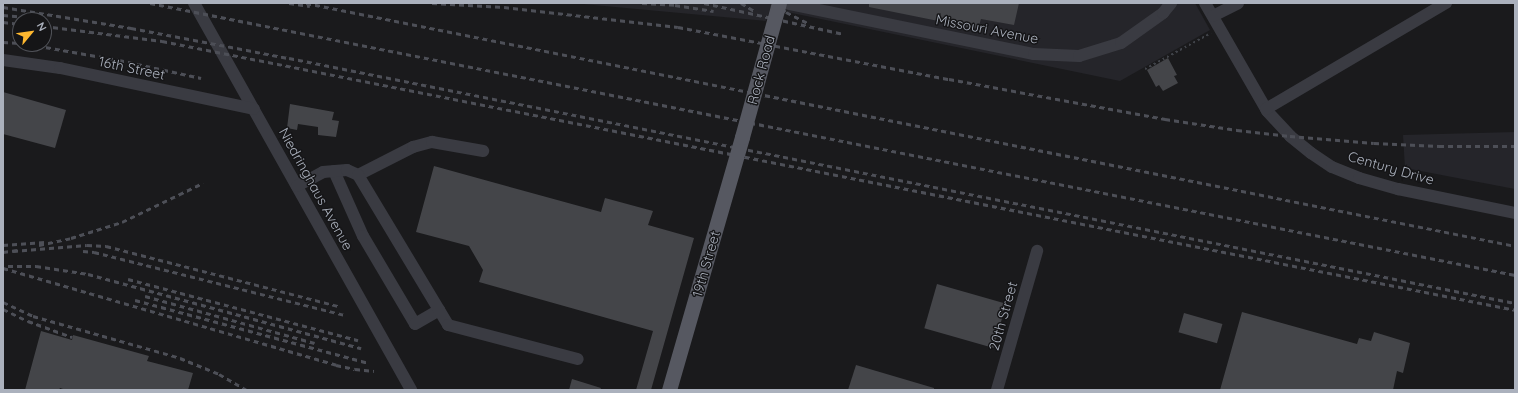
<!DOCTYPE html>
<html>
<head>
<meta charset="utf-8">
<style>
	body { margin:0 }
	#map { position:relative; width:1518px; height:393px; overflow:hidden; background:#1a1a1c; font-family:Quicksand,sans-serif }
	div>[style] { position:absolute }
	.built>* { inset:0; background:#25252a }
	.building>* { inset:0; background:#444549; transform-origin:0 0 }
	.path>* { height:2px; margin-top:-1px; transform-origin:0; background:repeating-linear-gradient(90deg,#404349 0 2px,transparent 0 5px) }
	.minor>* { height:12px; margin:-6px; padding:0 6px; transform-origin:6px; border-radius:6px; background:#3a3b42 }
	.rail>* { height:3px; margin-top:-1.5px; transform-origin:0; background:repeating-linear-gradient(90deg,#4d4f57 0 5px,transparent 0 9px) }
	.major-bridge>* { height:15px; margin:-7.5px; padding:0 7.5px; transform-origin:7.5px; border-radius:7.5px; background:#565861 }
	span { translate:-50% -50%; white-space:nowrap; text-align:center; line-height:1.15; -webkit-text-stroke:3px #151517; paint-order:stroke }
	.street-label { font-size:14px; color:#abb1bd }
	.frame { position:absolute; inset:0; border:4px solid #abb1bd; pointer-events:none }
	.north { position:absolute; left:12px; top:12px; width:40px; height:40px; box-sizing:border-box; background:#151517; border:1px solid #515359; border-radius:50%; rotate:61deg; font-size:11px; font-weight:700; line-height:16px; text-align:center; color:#abb1bd }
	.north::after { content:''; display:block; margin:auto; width:14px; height:18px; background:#ffb82f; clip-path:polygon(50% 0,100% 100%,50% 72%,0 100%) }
</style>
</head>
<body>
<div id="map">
	<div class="built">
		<div style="clip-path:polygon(572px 3px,772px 3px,766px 21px)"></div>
		<div style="clip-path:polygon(790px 3px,1195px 3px,1210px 30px,1120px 81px,787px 12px)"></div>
		<div style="clip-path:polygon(1515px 132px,1515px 189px,1405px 168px,1403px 135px)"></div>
	</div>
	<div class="building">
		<div style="clip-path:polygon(869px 3px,1019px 3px,1014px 25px,981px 19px,978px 29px,869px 7px)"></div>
		<div style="clip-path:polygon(1168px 58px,1177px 75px,1174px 76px,1178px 83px,1163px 91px,1159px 85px,1156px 87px,1147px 70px)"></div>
		<div style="clip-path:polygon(3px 92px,66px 110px,55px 148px,3px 134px)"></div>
		<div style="clip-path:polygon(290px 104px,334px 112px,332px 120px,339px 121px,336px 137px,318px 135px,318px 127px,298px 124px,297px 130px,287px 128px)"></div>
		<div style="clip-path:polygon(434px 166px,601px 212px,605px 198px,653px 211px,648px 225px,694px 238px,651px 390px,636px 390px,653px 331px,479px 282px,483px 270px,469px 246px,416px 232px)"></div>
		<div style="left:937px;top:284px;width:72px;height:46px;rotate:16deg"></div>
		<div style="clip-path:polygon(1242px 312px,1357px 344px,1359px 338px,1371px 341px,1374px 332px,1410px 343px,1403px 373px,1397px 371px,1393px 390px,1220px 390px)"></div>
		<div style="left:1184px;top:313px;width:40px;height:20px;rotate:16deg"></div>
		<div style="clip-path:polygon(41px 331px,72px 340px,73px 335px,149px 356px,147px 361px,193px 373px,188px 390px,66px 390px,60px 388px,59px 390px,25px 390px)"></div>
		<div style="clip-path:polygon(856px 365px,934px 388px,934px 390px,848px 390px)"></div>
		<div style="clip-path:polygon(572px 379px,601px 388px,600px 390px,569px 390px)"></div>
	</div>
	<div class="path">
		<div style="left:1145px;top:69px;width:75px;rotate:-28.6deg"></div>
	</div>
	<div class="minor">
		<div style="left:194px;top:3px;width:444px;rotate:60.7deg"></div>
		<div style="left:785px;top:3px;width:254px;rotate:11.6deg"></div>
		<div style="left:1034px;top:54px;width:45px;rotate:2.5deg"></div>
		<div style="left:1079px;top:56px;width:44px;rotate:-17.2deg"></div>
		<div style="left:1121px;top:43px;width:52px;rotate:-35.5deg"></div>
		<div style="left:1163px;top:13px;width:13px;rotate:-51deg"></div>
		<div style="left:1205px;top:3px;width:125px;rotate:60.1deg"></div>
		<div style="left:1267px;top:111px;width:34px;rotate:47deg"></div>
		<div style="left:1290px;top:136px;width:27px;rotate:39deg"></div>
		<div style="left:1311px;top:153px;width:25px;rotate:34deg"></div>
		<div style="left:1332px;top:167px;width:29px;rotate:22deg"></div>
		<div style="left:1359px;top:178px;width:41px;rotate:15.8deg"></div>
		<div style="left:1398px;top:189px;width:119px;rotate:11.6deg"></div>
		<div style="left:1213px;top:16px;width:28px;rotate:-27deg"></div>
		<div style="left:3px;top:60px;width:58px;rotate:8deg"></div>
		<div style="left:60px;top:68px;width:198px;rotate:11.9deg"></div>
		<div style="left:1266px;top:109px;width:209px;rotate:-30.5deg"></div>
		<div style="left:334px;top:171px;width:71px;rotate:66deg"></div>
		<div style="left:363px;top:236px;width:102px;rotate:59.4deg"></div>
		<div style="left:415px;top:324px;width:28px;rotate:-30deg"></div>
		<div style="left:358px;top:175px;width:62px;rotate:-27deg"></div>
		<div style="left:413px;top:147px;width:20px;rotate:-15deg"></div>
		<div style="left:432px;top:142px;width:52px;rotate:10deg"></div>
		<div style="left:297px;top:186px;width:30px;rotate:-28deg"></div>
		<div style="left:323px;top:172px;width:24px;rotate:-5deg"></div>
		<div style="left:347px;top:170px;width:12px;rotate:24deg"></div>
		<div style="left:358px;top:175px;width:175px;rotate:59deg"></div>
		<div style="left:448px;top:325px;width:134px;rotate:14.7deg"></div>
		<div style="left:997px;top:390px;width:145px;rotate:-73.9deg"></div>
	</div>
	<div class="rail">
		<div style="left:150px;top:3px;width:1392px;rotate:11.27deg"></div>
		<div style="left:289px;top:3px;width:21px;rotate:8deg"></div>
		<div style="left:306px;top:3px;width:1233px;rotate:11.36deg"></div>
		<div style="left:432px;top:3px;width:72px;rotate:3.2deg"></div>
		<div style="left:504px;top:7px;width:175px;rotate:6.6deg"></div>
		<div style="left:678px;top:27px;width:276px;rotate:10.9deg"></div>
		<div style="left:949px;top:79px;width:220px;rotate:10.5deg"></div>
		<div style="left:1165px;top:119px;width:73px;rotate:8.7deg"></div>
		<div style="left:1237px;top:130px;width:53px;rotate:6.5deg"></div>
		<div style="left:1290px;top:136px;width:84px;rotate:4.8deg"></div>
		<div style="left:1374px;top:143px;width:65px;rotate:2.6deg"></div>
		<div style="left:1439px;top:146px;width:76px"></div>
		<div style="left:642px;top:3px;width:33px;rotate:3deg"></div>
		<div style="left:675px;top:5px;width:39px;rotate:9deg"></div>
		<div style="left:704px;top:3px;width:143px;rotate:12.5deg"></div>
		<div style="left:741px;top:3px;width:17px;rotate:31deg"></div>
		<div style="left:776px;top:3px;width:13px;rotate:42deg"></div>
		<div style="left:786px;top:12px;width:25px;rotate:27deg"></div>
		<div style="left:3px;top:7px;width:130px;rotate:9.3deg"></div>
		<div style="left:131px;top:28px;width:161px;rotate:10.8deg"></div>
		<div style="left:289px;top:58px;width:1250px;rotate:11.3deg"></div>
		<div style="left:3px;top:15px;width:32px;rotate:5deg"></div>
		<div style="left:3px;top:22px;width:17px;rotate:7deg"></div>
		<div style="left:44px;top:26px;width:119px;rotate:7.2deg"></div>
		<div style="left:162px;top:41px;width:1379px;rotate:11.24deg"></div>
		<div style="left:3px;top:42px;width:17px;rotate:3deg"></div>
		<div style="left:28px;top:44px;width:92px;rotate:10deg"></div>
		<div style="left:119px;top:60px;width:84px;rotate:12.4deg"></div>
		<div style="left:3px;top:245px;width:42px;rotate:-4.1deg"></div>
		<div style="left:39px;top:245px;width:33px;rotate:-12deg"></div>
		<div style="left:71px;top:238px;width:53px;rotate:-17.4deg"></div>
		<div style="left:122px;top:222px;width:90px;rotate:-25.7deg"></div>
		<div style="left:13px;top:251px;width:74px;rotate:-4.6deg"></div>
		<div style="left:87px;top:245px;width:19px;rotate:3deg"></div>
		<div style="left:106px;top:246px;width:240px;rotate:14.5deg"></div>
		<div style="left:83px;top:251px;width:11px;rotate:5deg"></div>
		<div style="left:94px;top:252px;width:259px;rotate:14.1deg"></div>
		<div style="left:3px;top:252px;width:15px;rotate:-8deg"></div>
		<div style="left:8px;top:266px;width:28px"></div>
		<div style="left:36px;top:266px;width:53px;rotate:8.7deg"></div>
		<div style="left:88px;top:274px;width:283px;rotate:15.2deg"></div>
		<div style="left:3px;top:268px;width:347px;rotate:16.2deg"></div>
		<div style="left:336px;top:365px;width:19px;rotate:12deg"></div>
		<div style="left:355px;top:369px;width:19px;rotate:6deg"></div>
		<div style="left:128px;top:279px;width:238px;rotate:14.9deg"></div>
		<div style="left:145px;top:296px;width:176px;rotate:15.5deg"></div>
		<div style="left:135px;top:300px;width:242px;rotate:15.1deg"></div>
		<div style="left:3px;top:302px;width:33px;rotate:25deg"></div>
		<div style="left:33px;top:316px;width:153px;rotate:15.9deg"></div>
		<div style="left:180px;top:358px;width:42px;rotate:22.3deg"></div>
		<div style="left:219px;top:374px;width:32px;rotate:30deg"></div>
		<div style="left:3px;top:309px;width:28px;rotate:26deg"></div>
		<div style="left:28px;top:321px;width:47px;rotate:20deg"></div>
	</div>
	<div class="major-bridge">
		<div style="left:669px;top:390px;width:263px;rotate:-73.9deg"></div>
		<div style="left:742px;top:137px;width:139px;rotate:-74.6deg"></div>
	</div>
	<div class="street-label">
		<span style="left:987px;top:29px;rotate:11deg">Missouri Avenue</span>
		<span style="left:132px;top:68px;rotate:12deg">16th Street</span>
		<span style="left:761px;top:70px;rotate:-75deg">Rock Road</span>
		<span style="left:1391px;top:168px;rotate:16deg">Century Drive</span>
		<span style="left:316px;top:189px;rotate:61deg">Niedringhaus Avenue</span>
		<span style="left:706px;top:264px;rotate:-74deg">19th Street</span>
		<span style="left:1003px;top:316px;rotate:-74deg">20th Street</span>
	</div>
	<div class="frame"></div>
	<div class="north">N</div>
</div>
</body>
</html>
